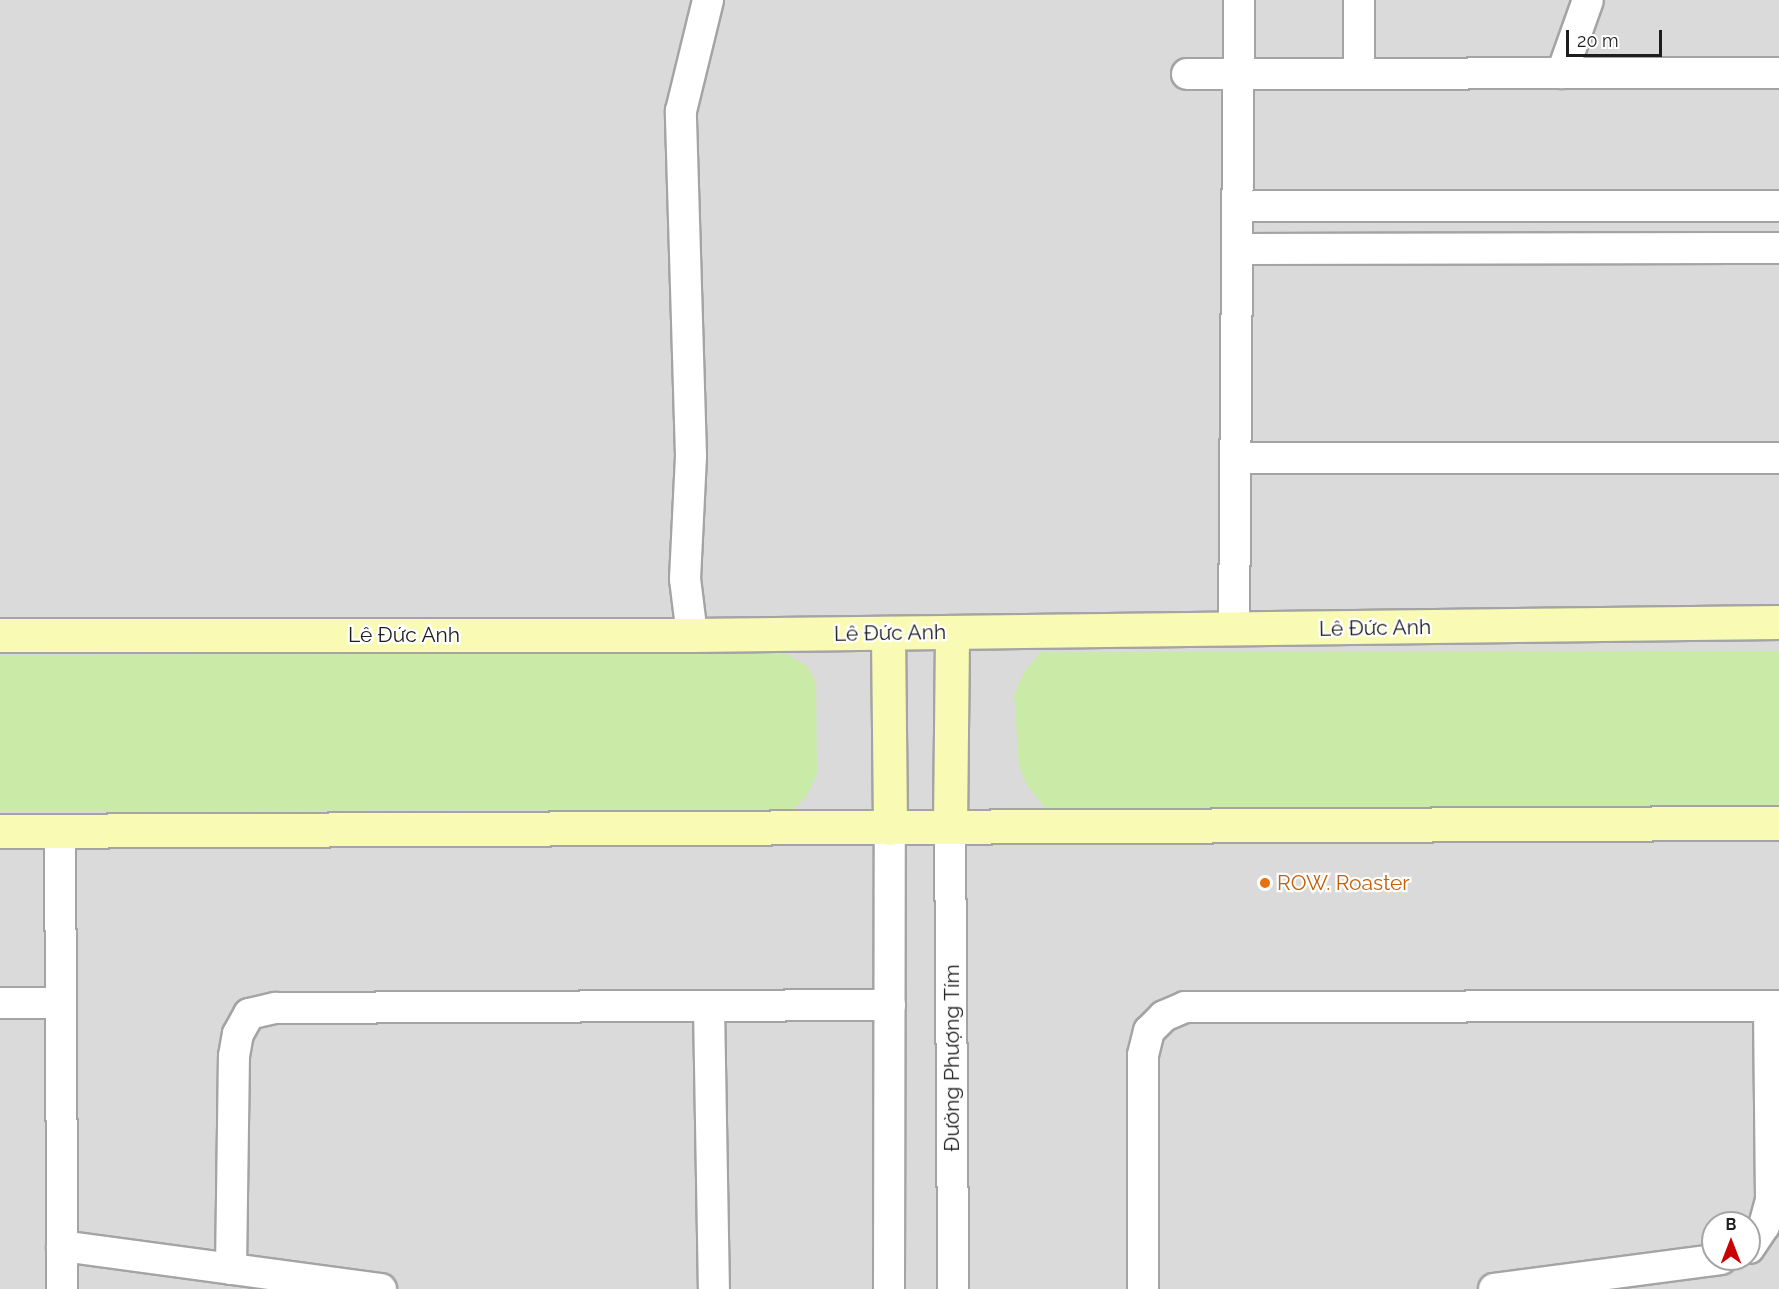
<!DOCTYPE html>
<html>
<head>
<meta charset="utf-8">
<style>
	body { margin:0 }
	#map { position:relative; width:1779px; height:1289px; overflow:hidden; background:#efebe3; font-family:Raleway,sans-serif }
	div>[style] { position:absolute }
	.residential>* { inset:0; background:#dbdada }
	.grass>* { inset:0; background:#c9eba7 }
	.roads { filter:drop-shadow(2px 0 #a4a4a4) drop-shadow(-2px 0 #a4a4a4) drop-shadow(0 2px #a4a4a4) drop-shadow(0 -2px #a4a4a4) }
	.street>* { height:30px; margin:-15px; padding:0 15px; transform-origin:15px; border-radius:15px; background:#fff }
	.secondary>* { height:33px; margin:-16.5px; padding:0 16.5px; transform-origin:16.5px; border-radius:16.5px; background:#f9fbb4 }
	.dots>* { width:16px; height:16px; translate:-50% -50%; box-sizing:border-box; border:3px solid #fff; border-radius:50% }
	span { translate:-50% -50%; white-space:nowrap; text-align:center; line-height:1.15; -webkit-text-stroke:4.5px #fff; paint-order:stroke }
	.street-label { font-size:21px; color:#1d1d1d }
	.food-label { font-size:21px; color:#c56008 }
	.left { translate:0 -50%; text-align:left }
	.north { position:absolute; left:1701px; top:1211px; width:60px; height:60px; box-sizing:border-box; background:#fff; border:2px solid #a5a5a5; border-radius:50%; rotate:0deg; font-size:16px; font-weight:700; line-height:24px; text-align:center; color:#1d1d1d }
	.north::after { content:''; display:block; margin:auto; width:21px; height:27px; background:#cb0003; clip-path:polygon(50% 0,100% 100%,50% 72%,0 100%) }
	.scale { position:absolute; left:1566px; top:30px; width:96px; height:27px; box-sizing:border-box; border:3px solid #1d1d1d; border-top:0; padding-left:8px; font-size:18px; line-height:21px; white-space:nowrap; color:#1d1d1d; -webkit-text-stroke:4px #fff; paint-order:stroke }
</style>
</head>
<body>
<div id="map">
	<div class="residential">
		<div style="clip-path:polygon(evenodd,0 0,1779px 0,1779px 1289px,0 1289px,0 0,1713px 1223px,1749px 1223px,1749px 1259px,1713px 1259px,1713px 1223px)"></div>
	</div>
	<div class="grass">
		<div style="clip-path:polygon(1779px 651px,1779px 808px,1046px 809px,1027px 785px,1019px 766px,1014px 695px,1024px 672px,1041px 652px)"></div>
		<div style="clip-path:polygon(784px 653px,807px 666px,816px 682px,817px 774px,806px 797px,792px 810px,0 811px,0 655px)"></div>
	</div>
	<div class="roads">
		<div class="street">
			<div style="left:1359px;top:0;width:74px;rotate:90deg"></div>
			<div style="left:1562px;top:73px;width:77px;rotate:-70.4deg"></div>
			<div style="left:1187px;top:74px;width:592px;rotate:-0.1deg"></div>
			<div style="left:1240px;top:206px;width:539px"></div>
			<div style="left:1240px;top:249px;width:539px;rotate:-0.11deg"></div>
			<div style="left:1236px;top:458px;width:543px"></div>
			<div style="left:1234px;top:629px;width:629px;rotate:-89.54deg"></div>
			<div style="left:692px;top:635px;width:56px;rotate:-97.1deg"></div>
			<div style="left:685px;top:579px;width:123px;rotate:-87.2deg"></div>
			<div style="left:691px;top:456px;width:345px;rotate:-91.7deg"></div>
			<div style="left:681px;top:111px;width:114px;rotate:-76.3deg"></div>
			<div style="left:950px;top:827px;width:462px;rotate:89.6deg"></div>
			<div style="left:60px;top:831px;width:458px;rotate:89.7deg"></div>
			<div style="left:0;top:1003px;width:61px"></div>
			<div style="left:709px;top:1007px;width:282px;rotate:89deg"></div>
			<div style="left:62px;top:1246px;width:322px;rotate:7.7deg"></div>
			<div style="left:1749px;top:1248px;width:27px;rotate:-56deg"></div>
			<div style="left:1764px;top:1226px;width:27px;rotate:-75deg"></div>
			<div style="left:1771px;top:1200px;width:194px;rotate:-90.6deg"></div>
			<div style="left:231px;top:1269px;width:213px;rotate:-89.2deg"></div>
			<div style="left:234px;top:1056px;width:22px;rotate:-80deg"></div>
			<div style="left:238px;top:1034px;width:23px;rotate:-61deg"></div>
			<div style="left:249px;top:1014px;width:28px;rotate:-13deg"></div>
			<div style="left:276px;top:1008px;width:614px;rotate:-0.28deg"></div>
			<div style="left:889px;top:1289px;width:461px;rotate:-89.9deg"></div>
			<div style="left:1143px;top:1289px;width:234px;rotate:-90deg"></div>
			<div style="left:1143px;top:1055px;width:25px;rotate:-76deg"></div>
			<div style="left:1149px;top:1031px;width:21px;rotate:-45deg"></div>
			<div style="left:1164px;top:1016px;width:23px;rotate:-23deg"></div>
			<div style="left:1185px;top:1007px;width:594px;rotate:-0.1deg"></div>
			<div style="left:1494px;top:1289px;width:229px;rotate:-7.5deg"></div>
		</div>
		<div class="secondary">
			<div style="left:888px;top:633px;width:195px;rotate:89.4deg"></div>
			<div style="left:0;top:635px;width:692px"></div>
			<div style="left:692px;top:635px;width:1087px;rotate:-0.69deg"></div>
			<div style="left:950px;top:827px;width:195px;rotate:-89.4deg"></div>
			<div style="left:0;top:831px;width:1779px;rotate:-0.26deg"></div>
		</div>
	</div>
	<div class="dots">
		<div style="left:1265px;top:883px;background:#e8710a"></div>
	</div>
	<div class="street-label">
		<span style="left:1375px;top:628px;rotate:-1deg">Lê Đức Anh</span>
		<span style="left:890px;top:633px;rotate:-1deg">Lê Đức Anh</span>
		<span style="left:404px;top:635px">Lê Đức Anh</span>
		<span style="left:952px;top:1058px;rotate:-90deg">Đường Phượng Tím</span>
	</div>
	<div class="food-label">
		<span class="left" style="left:1277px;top:883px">ROW. Roaster</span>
	</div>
	<div class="north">B</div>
	<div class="scale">20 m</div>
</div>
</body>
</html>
